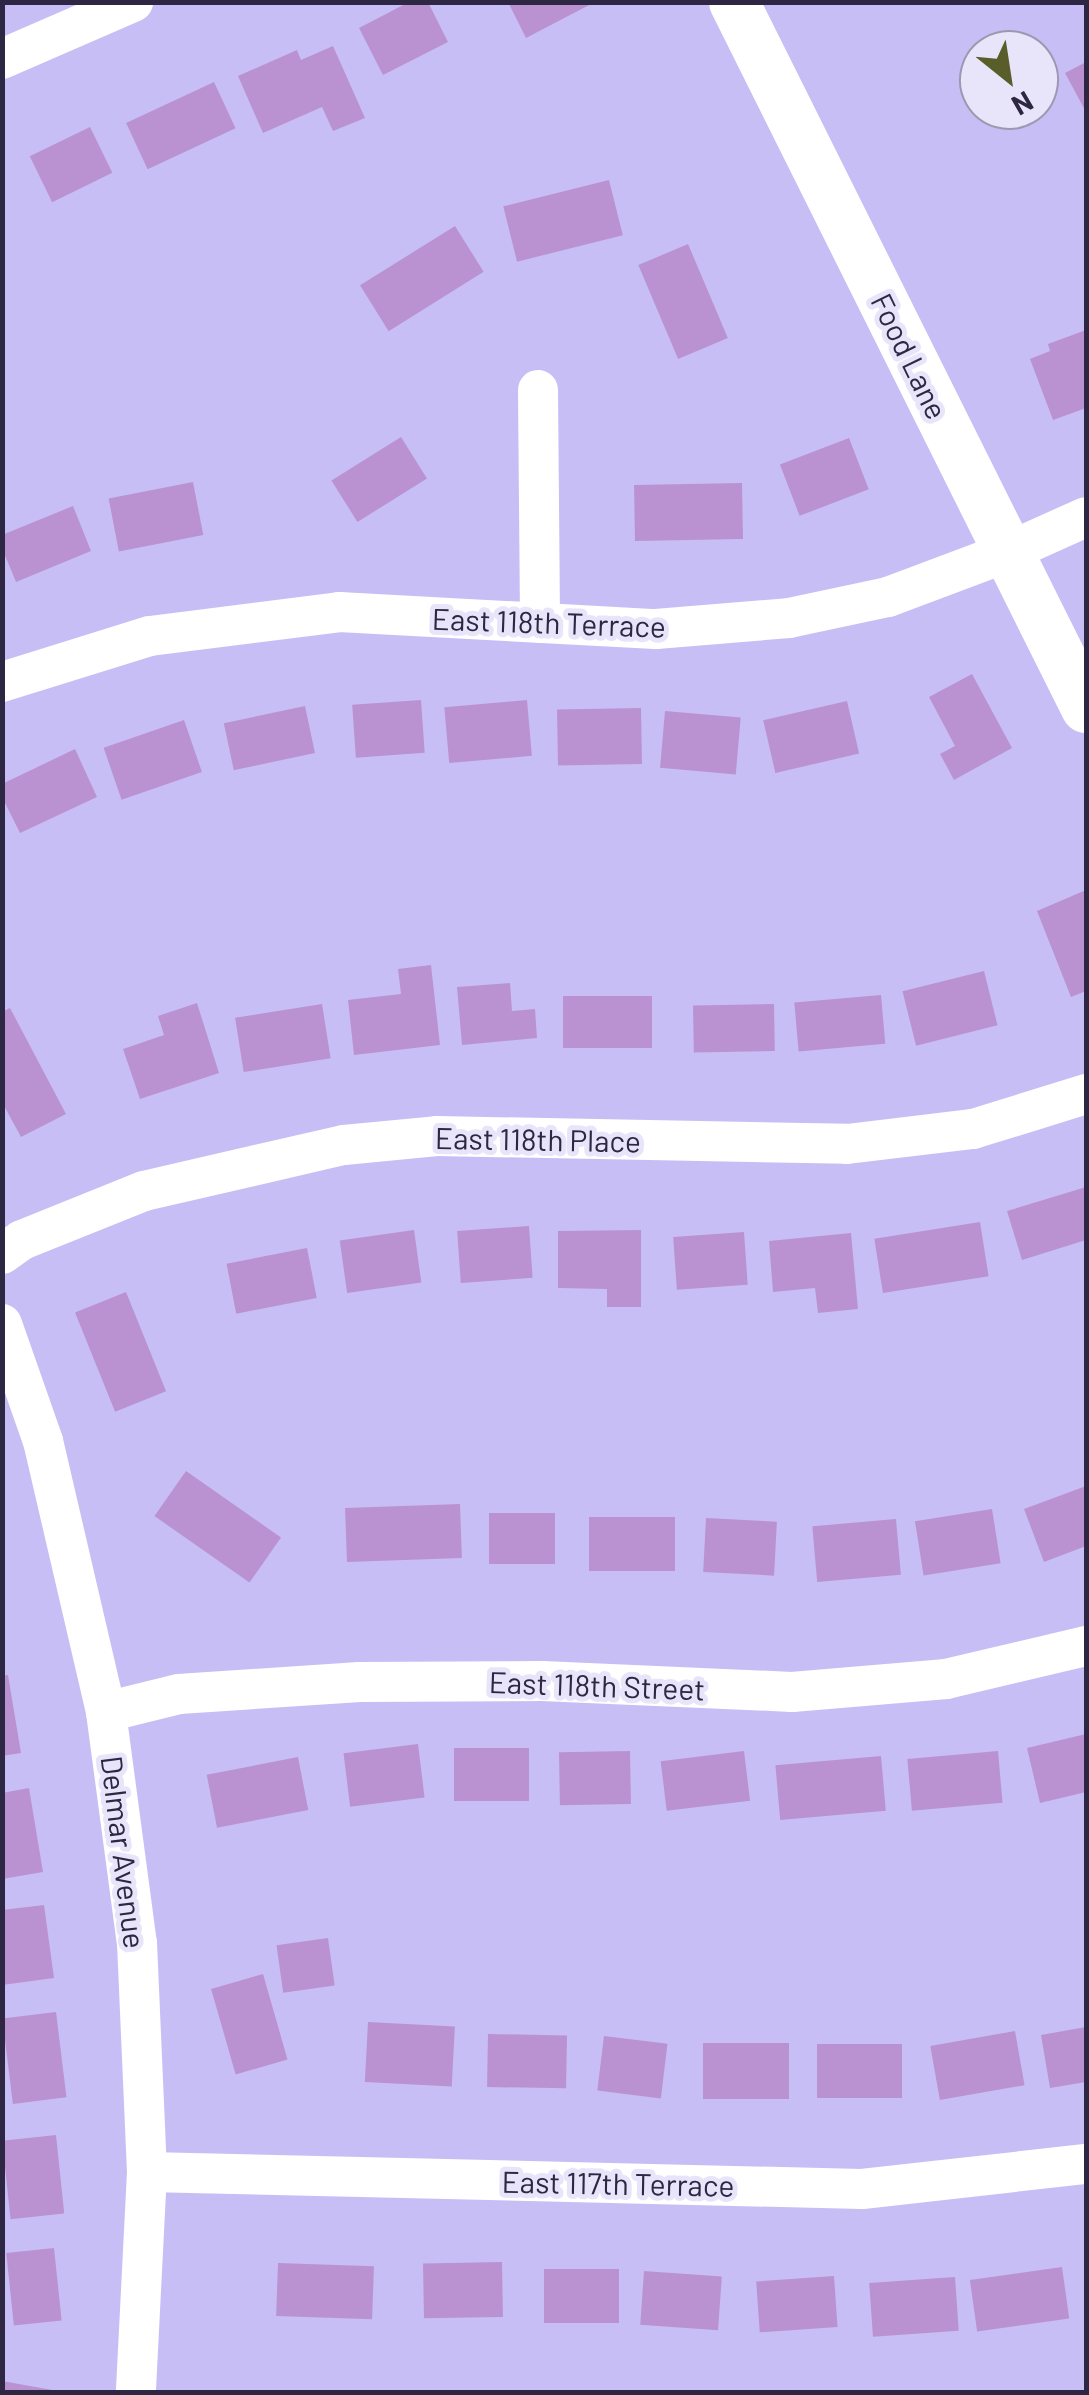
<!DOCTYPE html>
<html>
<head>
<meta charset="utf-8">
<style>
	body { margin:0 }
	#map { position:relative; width:1089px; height:2395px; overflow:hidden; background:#c8bef6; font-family:Barlow,sans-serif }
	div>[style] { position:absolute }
	.building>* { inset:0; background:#ba92d2; transform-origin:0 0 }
	.minor>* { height:40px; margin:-20px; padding:0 20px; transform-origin:20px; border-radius:20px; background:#fff }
	.tertiary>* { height:50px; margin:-25px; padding:0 25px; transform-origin:25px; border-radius:25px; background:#fff }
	span { translate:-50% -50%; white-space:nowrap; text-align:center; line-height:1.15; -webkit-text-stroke:10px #e8e4fa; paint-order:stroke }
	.street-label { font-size:30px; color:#2d2743 }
	.frame { position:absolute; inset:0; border:5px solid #2d2743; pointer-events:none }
	.north { position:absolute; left:959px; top:30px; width:100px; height:100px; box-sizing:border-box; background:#e8e4fa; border:2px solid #9d98b1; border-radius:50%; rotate:150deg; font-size:28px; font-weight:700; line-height:40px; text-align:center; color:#2d2743 }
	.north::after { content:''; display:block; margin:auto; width:35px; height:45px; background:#595d2a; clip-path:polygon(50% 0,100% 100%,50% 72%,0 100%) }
</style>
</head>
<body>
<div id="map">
	<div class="building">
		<div style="clip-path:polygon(409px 2px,428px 2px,448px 42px,383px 75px,359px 28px)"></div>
		<div style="clip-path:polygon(508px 2px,595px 2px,526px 38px)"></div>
		<div style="clip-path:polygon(333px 46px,365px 118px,333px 131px,322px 107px,263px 133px,238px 76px,297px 50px,301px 60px)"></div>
		<div style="clip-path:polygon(1086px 62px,1086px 112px,1065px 73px)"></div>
		<div style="left:214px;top:82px;width:51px;height:97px;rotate:65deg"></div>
		<div style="left:90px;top:127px;width:51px;height:67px;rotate:64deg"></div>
		<div style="left:609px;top:180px;width:57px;height:109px;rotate:76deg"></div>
		<div style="left:455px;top:226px;width:54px;height:112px;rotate:58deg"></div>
		<div style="left:688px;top:244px;width:102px;height:54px;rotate:67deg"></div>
		<div style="clip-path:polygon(1086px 330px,1086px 408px,1053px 420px,1030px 359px,1050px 351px,1048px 344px)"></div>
		<div style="left:401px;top:437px;width:49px;height:82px;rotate:58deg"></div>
		<div style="left:849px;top:438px;width:55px;height:74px;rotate:69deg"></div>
		<div style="left:193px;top:482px;width:54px;height:86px;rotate:79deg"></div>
		<div style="left:742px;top:483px;width:56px;height:108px;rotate:89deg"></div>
		<div style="clip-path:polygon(73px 506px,91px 551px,16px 582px,2px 548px,2px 535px)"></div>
		<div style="clip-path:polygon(972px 674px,1012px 748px,954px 780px,940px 754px,955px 746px,929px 697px)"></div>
		<div style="left:421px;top:700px;width:53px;height:69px;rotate:86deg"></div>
		<div style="left:527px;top:700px;width:56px;height:83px;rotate:85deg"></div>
		<div style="left:847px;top:701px;width:54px;height:86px;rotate:77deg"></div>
		<div style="left:305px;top:706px;width:48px;height:83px;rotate:78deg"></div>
		<div style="left:641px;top:708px;width:56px;height:84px;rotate:89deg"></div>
		<div style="left:665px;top:711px;width:76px;height:57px;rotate:5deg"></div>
		<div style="left:184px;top:720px;width:55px;height:85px;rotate:71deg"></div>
		<div style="clip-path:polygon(75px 749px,97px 797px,20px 833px,2px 797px,2px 784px)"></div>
		<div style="clip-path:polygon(1086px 890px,1086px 991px,1071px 997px,1037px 911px)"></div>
		<div style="clip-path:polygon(431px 965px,440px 1045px,354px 1055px,348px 1000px,401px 994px,398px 969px)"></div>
		<div style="left:984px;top:971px;width:56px;height:84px;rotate:76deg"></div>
		<div style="clip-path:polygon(510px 983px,512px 1011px,535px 1009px,537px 1038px,462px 1045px,457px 987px)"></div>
		<div style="left:881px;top:995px;width:49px;height:87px;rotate:85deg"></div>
		<div style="left:652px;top:996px;width:52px;height:89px;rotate:90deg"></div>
		<div style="clip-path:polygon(197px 1003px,219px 1073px,140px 1099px,123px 1049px,164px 1035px,158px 1016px)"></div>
		<div style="left:322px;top:1004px;width:55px;height:88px;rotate:81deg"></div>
		<div style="left:774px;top:1004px;width:47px;height:81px;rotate:89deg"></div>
		<div style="clip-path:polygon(10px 1008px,66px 1114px,21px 1137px,2px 1102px,2px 1012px)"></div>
		<div style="clip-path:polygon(1086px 1187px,1086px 1240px,1022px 1260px,1007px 1211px)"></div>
		<div style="left:980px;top:1222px;width:55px;height:107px;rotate:81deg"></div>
		<div style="left:529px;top:1226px;width:52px;height:72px;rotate:86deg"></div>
		<div style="left:414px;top:1230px;width:53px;height:75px;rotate:82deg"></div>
		<div style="clip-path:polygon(641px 1230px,641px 1307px,607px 1307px,607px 1289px,558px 1288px,558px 1231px)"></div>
		<div style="left:744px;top:1232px;width:53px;height:71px;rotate:86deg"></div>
		<div style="clip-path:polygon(851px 1233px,858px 1309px,818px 1313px,815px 1288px,773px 1292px,769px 1241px)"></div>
		<div style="left:307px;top:1248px;width:51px;height:82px;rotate:79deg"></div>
		<div style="left:126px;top:1292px;width:107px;height:55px;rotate:68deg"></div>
		<div style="left:186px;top:1471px;width:116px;height:55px;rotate:35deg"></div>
		<div style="clip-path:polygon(1086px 1486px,1086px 1546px,1044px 1562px,1024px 1509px)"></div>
		<div style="left:460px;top:1504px;width:54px;height:115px;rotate:88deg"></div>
		<div style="left:992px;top:1509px;width:55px;height:78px;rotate:81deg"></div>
		<div style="left:555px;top:1513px;width:51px;height:66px;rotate:90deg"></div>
		<div style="left:589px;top:1517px;width:86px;height:54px"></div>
		<div style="left:706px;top:1518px;width:71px;height:54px;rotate:3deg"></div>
		<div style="left:896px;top:1519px;width:56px;height:84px;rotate:85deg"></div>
		<div style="clip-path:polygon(8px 1675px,21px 1753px,2px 1756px,2px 1676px)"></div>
		<div style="clip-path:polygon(1086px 1734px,1086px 1792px,1040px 1803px,1027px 1748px)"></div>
		<div style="left:418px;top:1744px;width:54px;height:75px;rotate:83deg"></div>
		<div style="left:529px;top:1748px;width:53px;height:75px;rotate:90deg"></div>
		<div style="left:630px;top:1751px;width:53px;height:71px;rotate:89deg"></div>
		<div style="left:744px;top:1751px;width:50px;height:84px;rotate:83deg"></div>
		<div style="left:998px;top:1751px;width:52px;height:91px;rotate:85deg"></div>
		<div style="left:881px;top:1756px;width:55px;height:106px;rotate:85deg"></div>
		<div style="left:298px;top:1757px;width:54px;height:93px;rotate:79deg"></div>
		<div style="clip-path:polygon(29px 1788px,43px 1872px,2px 1879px,2px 1793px)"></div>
		<div style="clip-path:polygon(44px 1905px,54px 1978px,2px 1985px,2px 1910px)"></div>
		<div style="left:328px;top:1938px;width:48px;height:52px;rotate:82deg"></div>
		<div style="left:263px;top:1974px;width:89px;height:54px;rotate:74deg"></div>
		<div style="left:56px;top:2012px;width:86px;height:54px;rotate:83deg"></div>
		<div style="left:368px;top:2022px;width:87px;height:60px;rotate:3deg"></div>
		<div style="clip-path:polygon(1086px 2027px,1086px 2082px,1050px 2088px,1041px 2035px)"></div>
		<div style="left:1015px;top:2031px;width:55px;height:86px;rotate:80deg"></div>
		<div style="left:488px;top:2034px;width:79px;height:53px;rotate:1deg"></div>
		<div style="left:604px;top:2036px;width:64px;height:55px;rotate:7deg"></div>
		<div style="left:789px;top:2043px;width:56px;height:86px;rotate:90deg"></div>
		<div style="left:902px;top:2044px;width:54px;height:85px;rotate:90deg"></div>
		<div style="left:56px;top:2135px;width:79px;height:54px;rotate:84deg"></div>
		<div style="left:54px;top:2248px;width:73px;height:48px;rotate:84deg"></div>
		<div style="left:502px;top:2262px;width:55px;height:79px;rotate:89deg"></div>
		<div style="left:278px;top:2263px;width:96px;height:53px;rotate:2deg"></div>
		<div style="left:1062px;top:2267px;width:52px;height:93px;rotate:82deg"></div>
		<div style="left:544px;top:2269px;width:75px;height:54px"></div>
		<div style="left:644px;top:2271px;width:78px;height:54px;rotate:4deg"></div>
		<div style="left:834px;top:2276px;width:51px;height:78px;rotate:86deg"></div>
		<div style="left:955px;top:2277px;width:54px;height:86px;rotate:86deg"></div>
		<div style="clip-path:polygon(2px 2381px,58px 2391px,58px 2392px,2px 2392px)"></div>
	</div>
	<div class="minor">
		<div style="left:2px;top:59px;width:143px;rotate:-23.5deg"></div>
		<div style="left:538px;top:390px;width:233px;rotate:89.5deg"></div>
		<div style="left:2px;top:682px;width:155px;rotate:-17.3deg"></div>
		<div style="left:150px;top:636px;width:191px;rotate:-7.2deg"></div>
		<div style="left:339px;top:612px;width:317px;rotate:3.1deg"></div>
		<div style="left:656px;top:629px;width:133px;rotate:-4.7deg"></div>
		<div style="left:789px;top:618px;width:101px;rotate:-12deg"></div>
		<div style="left:888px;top:597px;width:128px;rotate:-20.6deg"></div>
		<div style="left:1008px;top:552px;width:85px;rotate:-24.2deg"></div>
		<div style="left:2px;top:1254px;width:24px;rotate:-35deg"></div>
		<div style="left:22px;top:1240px;width:131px;rotate:-21.9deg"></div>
		<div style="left:144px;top:1191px;width:205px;rotate:-13deg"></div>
		<div style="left:344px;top:1145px;width:93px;rotate:-5.5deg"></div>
		<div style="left:437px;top:1136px;width:410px;rotate:1.1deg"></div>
		<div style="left:847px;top:1144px;width:127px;rotate:-6.8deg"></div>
		<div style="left:973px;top:1129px;width:118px;rotate:-17.2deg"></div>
		<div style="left:2px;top:1324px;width:124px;rotate:70.7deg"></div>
		<div style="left:43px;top:1441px;width:278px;rotate:76.9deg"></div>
		<div style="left:106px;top:1712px;width:233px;rotate:82.4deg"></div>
		<div style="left:137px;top:1943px;width:229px;rotate:87.5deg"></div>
		<div style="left:147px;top:2172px;width:220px;rotate:92.9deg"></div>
		<div style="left:106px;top:1712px;width:75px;rotate:-13.9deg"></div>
		<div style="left:179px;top:1694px;width:181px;rotate:-3.8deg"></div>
		<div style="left:360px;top:1682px;width:182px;rotate:-0.3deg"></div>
		<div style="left:542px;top:1681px;width:250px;rotate:2.5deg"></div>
		<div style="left:792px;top:1692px;width:155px;rotate:-4.8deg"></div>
		<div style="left:946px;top:1679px;width:144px;rotate:-13.3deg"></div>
		<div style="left:147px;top:2172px;width:715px;rotate:1.36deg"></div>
		<div style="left:862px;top:2189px;width:225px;rotate:-6.4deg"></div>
	</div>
	<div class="tertiary">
		<div style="left:734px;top:2px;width:789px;rotate:63.5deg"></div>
	</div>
	<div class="street-label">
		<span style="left:910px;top:356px;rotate:64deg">Food Lane</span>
		<span style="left:549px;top:622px;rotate:2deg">East 118th Terrace</span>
		<span style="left:538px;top:1139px;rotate:1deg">East 118th Place</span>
		<span style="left:597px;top:1685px;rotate:2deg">East 118th Street</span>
		<span style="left:124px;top:1852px;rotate:83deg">Delmar Avenue</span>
		<span style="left:618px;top:2183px;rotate:1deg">East 117th Terrace</span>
	</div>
	<div class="frame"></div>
	<div class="north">N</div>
</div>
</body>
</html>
